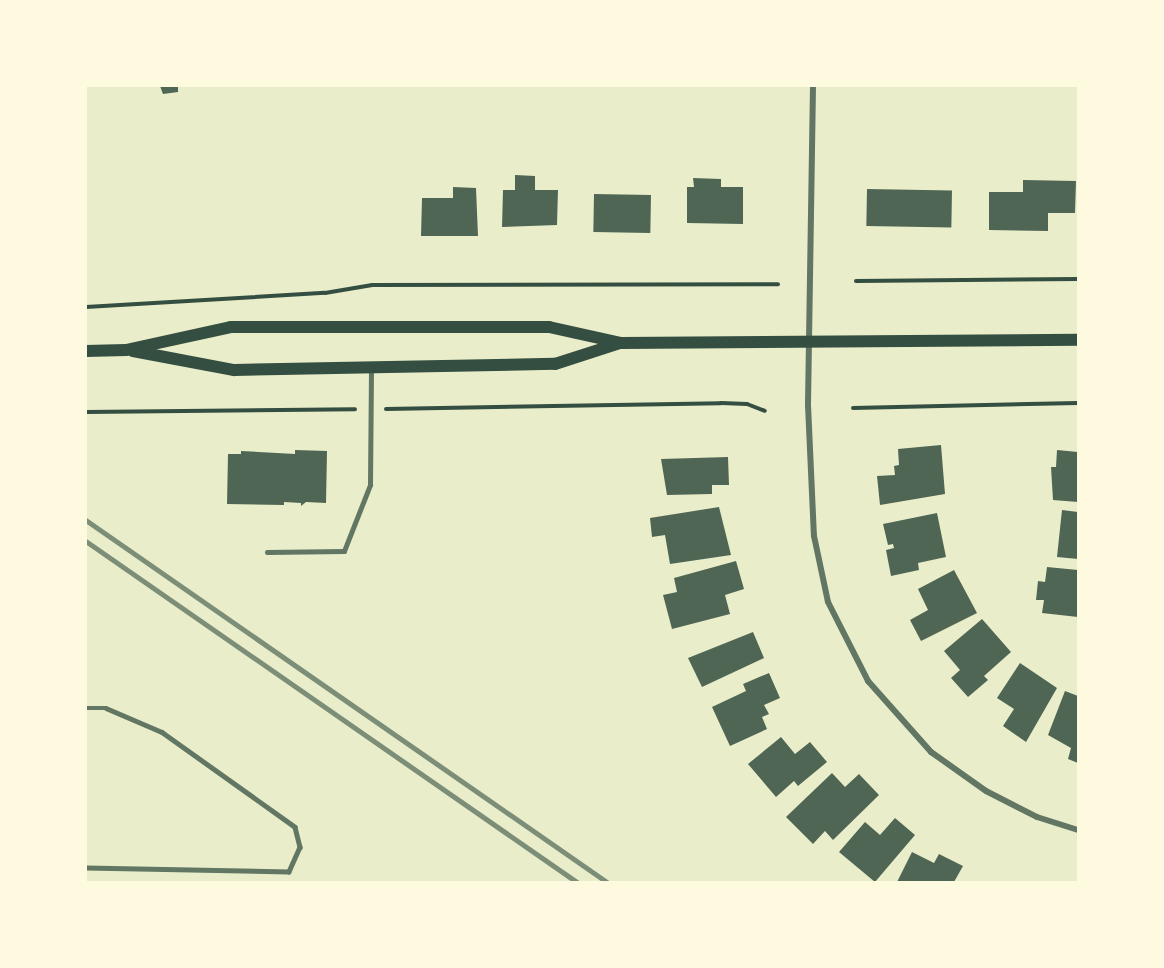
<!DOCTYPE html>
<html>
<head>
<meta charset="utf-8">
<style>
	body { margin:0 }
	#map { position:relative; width:1164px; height:968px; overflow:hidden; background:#e9edc9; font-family:Signika,sans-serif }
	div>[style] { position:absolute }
	.building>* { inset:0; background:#4f6655; transform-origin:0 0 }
	.path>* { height:4px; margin:-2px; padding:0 2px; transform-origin:2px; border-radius:2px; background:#344e41 }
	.service>* { height:4.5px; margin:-2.25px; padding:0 2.25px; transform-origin:2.25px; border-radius:2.25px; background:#617663 }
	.minor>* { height:6px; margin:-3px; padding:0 3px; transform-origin:3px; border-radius:3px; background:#617663 }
	.secondary>* { height:12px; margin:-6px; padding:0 6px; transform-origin:6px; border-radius:6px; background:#344e41 }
	.rail>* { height:4.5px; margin:-2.25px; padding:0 2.25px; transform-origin:2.25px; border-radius:2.25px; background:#7c8e77 }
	span { translate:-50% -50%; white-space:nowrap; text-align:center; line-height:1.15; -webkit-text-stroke:4.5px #fefae0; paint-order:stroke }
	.frame { position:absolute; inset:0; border:87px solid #fefae0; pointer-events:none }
</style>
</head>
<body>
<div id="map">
	<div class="building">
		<div style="clip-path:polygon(160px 86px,178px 86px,178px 92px,163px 94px)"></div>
		<div style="clip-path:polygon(515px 175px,535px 176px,535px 190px,558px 190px,557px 225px,502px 227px,503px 190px,515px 190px)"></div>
		<div style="clip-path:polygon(693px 178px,721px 179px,721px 187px,743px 187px,743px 224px,687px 223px,687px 187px,694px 187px)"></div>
		<div style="clip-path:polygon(1023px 180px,1076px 181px,1075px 213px,1048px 213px,1048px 231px,989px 230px,989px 192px,1023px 192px)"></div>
		<div style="clip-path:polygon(453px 187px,476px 188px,478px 236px,421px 236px,422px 198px,453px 198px)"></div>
		<div style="left:867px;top:189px;width:85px;height:37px;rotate:1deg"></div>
		<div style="left:594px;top:194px;width:57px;height:38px;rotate:1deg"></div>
		<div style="clip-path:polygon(941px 445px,945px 494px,880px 505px,877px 476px,895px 475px,894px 466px,899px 465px,898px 449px)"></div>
		<div style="clip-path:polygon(295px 450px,327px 451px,326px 503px,306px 502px,301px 506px,301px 503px,284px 502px,284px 505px,227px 504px,228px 454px,241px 454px,241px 451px,295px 454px)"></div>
		<div style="clip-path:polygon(1057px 450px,1078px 452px,1078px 502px,1053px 500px,1051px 467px,1056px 467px)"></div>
		<div style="clip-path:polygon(728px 457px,729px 485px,712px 485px,712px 494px,667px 495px,661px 459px)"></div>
		<div style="clip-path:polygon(719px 507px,731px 555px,670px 564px,665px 535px,652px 537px,650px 518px)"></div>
		<div style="clip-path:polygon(1062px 510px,1078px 512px,1078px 559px,1057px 557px)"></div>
		<div style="clip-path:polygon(937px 513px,946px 557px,918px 563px,919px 570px,891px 576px,886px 550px,894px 548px,893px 544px,888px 545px,883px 524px)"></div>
		<div style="clip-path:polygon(736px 561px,744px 589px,725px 595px,730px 614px,672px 629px,663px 595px,677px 592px,674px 578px)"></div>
		<div style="clip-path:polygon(1047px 567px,1078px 570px,1078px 617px,1042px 613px,1044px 600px,1036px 600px,1038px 581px,1045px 582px)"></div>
		<div style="clip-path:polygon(954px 570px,977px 613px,921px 641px,910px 620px,928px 610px,918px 589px)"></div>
		<div style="clip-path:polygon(982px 619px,1011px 652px,984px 676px,988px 680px,968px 697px,951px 678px,960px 670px,944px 651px)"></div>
		<div style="clip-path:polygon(753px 632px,764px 658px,702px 687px,688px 658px)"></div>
		<div style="clip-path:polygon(1020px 663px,1057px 688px,1026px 742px,1003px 726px,1014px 709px,997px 698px)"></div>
		<div style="clip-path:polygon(769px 673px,780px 698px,764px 705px,769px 714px,762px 717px,767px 729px,730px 746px,712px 707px,746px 691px,743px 684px)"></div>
		<div style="clip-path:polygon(1065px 691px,1078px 696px,1078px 763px,1068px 759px,1071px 748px,1048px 735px)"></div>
		<div style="clip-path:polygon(781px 737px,795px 754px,810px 742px,827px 762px,798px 786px,794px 781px,776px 797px,748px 764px)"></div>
		<div style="clip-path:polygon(832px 773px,845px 787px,859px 774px,879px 795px,833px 840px,825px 831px,813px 844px,786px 817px)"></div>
		<div style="clip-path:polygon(895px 818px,915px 835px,875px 882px,839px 852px,865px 822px,880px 835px)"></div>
		<div style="clip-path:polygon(912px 852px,934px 863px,939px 854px,963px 866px,954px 882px,897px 882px)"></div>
	</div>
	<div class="path">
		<div style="left:856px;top:281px;width:222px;rotate:-0.5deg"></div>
		<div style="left:86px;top:307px;width:239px;rotate:-3.4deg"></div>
		<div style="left:325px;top:293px;width:48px;rotate:-9.7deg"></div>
		<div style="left:372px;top:285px;width:406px;rotate:-0.1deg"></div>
		<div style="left:853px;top:408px;width:225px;rotate:-1.3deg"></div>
		<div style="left:386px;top:409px;width:335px;rotate:-1deg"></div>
		<div style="left:721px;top:403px;width:26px;rotate:2deg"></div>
		<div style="left:747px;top:404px;width:19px;rotate:21deg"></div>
		<div style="left:86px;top:412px;width:269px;rotate:-0.6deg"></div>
	</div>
	<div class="service">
		<div style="left:267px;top:552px;width:77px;rotate:-0.7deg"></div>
		<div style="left:344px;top:551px;width:71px;rotate:-68.5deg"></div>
		<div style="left:370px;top:485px;width:117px;rotate:-89.5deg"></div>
		<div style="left:86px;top:708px;width:20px"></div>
		<div style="left:106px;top:708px;width:61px;rotate:23.2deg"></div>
		<div style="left:162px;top:732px;width:163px;rotate:35.5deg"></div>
		<div style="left:295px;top:827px;width:21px;rotate:76deg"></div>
		<div style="left:300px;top:847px;width:27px;rotate:114deg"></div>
		<div style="left:289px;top:872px;width:203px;rotate:-178.9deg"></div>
	</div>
	<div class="minor">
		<div style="left:813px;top:86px;width:319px;rotate:90.9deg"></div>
		<div style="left:808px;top:405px;width:131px;rotate:87.4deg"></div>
		<div style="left:814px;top:536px;width:67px;rotate:78deg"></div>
		<div style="left:828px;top:602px;width:89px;rotate:63.1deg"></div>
		<div style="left:868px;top:681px;width:95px;rotate:48.4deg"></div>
		<div style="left:931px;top:752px;width:67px;rotate:35.3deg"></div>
		<div style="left:986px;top:791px;width:57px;rotate:27deg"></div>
		<div style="left:1037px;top:817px;width:43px;rotate:17.6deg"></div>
	</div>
	<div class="secondary">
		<div style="left:86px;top:351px;width:40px;rotate:-1.4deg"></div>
		<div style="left:126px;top:350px;width:107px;rotate:-12.4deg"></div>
		<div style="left:231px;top:327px;width:318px"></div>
		<div style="left:549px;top:327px;width:74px;rotate:12.5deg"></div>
		<div style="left:621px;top:343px;width:457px;rotate:-0.4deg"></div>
		<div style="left:133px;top:351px;width:103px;rotate:10.7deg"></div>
		<div style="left:234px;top:370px;width:321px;rotate:-1.1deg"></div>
		<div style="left:555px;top:364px;width:68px;rotate:-17.9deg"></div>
	</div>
	<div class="rail">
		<div style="left:86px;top:520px;width:634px;rotate:34.79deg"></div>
		<div style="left:86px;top:541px;width:598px;rotate:34.78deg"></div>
	</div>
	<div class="frame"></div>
</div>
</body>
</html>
